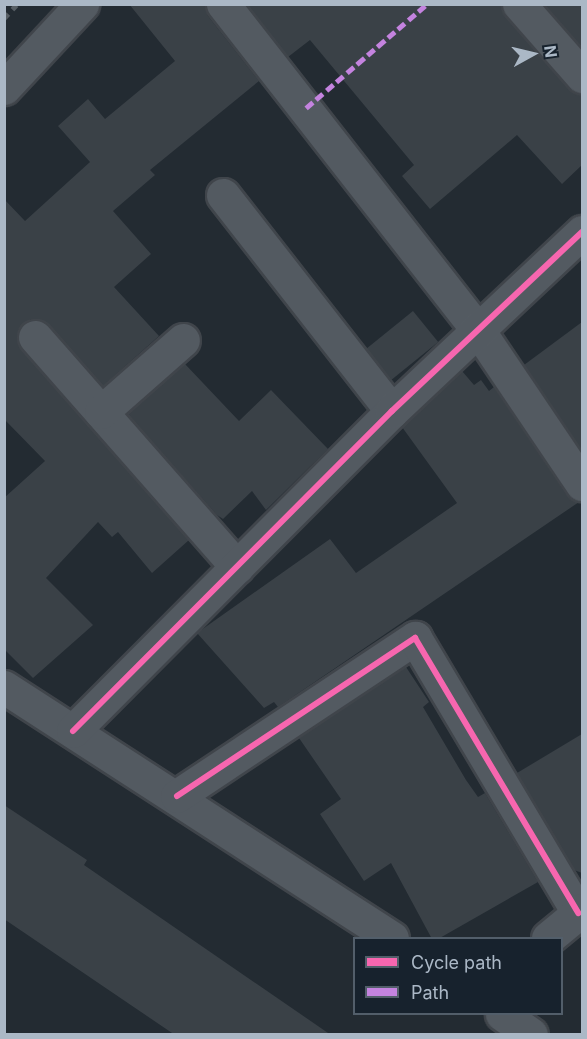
<!DOCTYPE html>
<html>
<head>
<meta charset="utf-8">
<style>
	body { margin:0 }
	#map { position:relative; width:587px; height:1039px; overflow:hidden; background:#232b32; font-family:Inter,sans-serif }
	div>[style] { position:absolute }
	.building>* { inset:0; background:#3a4147; transform-origin:0 0 }
	.roads { filter:drop-shadow(2px 0 #40454b) drop-shadow(-2px 0 #40454b) drop-shadow(0 2px #40454b) drop-shadow(0 -2px #40454b) }
	.minor>* { height:33px; margin:-16.5px; padding:0 16.5px; transform-origin:16.5px; border-radius:16.5px; background:#535a61 }
	.rail>* { height:4.5px; margin-top:-2.25px; transform-origin:0; background:repeating-linear-gradient(90deg,#575e64 0 6px,transparent 0 12px) }
	.quiet>* { height:4.5px; margin-top:-2.25px; transform-origin:0; background:repeating-linear-gradient(90deg,#c483df 0 9px,transparent 0 13.5px) }
	.cycleway>* { height:6px; margin:-3px; padding:0 3px; transform-origin:3px; border-radius:3px; background:#f766af }
	span { translate:-50% -50%; white-space:nowrap; text-align:center; line-height:1.15; -webkit-text-stroke:6px #17222d; paint-order:stroke }
	.frame { position:absolute; inset:0; border:6px solid #abb8c6; pointer-events:none }
	.legend { position:absolute; left:353px; top:937px; width:210px; height:78px; box-sizing:border-box; background:#17222d; border:2px solid #525e6a; margin:0; padding:8px 10px; list-style:none; font-size:18px; color:#abb8c6 }
	.legend li { display:flex; align-items:center; gap:12px; height:30px }
	.legend b { width:30px; border:2px solid #525e6a }
	.north { position:absolute; left:503px; top:24px; width:60px; height:60px; -webkit-text-stroke:4px #17222d; paint-order:stroke; rotate:82deg; font-size:16px; font-weight:700; line-height:24px; text-align:center; color:#abb8c6 }
	.north::after { content:''; display:block; margin:auto; width:21px; height:27px; background:#abb8c6; clip-path:polygon(50% 0,100% 100%,50% 72%,0 100%) }
</style>
</head>
<body>
<div id="map">
	<div class="building">
		<div style="clip-path:polygon(129px 4px,205px 4px,208px 16px,259px 81px,150px 170px,155px 175px,113px 211px,151px 254px,114px 287px,159px 336px,103px 386px,42px 320px,31px 319px,18px 330px,21px 349px,189px 540px,152px 573px,118px 532px,112px 537px,98px 522px,46px 578px,93px 625px,33px 678px,4px 649px,4px 498px,45px 461px,4px 419px,4px 199px,25px 221px,90px 162px,58px 126px,88px 99px,105px 119px,175px 61px)"></div>
		<div style="clip-path:polygon(247px 4px,501px 4px,505px 16px,568px 88px,582px 94px,582px 165px,562px 184px,517px 135px,430px 209px,402px 176px,414px 165px,310px 40px,288px 57px)"></div>
		<div style="clip-path:polygon(544px 4px,582px 4px,582px 48px)"></div>
		<div style="left:413px;top:311px;width:40px;height:60px;rotate:51deg"></div>
		<div style="clip-path:polygon(582px 322px,582px 451px,524px 365px)"></div>
		<div style="clip-path:polygon(185px 364px,239px 421px,271px 390px,328px 449px,266px 510px,252px 491px,223px 519px,217px 515px,127px 414px)"></div>
		<div style="clip-path:polygon(462px 371px,474px 385px,481px 380px,489px 391px,494px 387px,566px 494px,579px 502px,278px 707px,274px 702px,264px 708px,197px 633px,330px 539px,356px 573px,457px 503px,402px 427px)"></div>
		<div style="clip-path:polygon(406px 667px,429px 702px,423px 707px,466px 780px,478px 797px,485px 793px,538px 882px,438px 939px,432px 939px,391px 863px,364px 881px,320px 814px,341px 799px,299px 738px)"></div>
		<div style="clip-path:polygon(582px 734px,582px 873px,574px 870px,517px 773px)"></div>
		<div style="clip-path:polygon(4px 805px,87px 860px,84px 865px,331px 1035px,175px 1035px,4px 919px)"></div>
	</div>
	<div class="roads">
		<div class="minor">
			<div style="left:223px;top:4px;width:414px;rotate:52deg"></div>
			<div style="left:478px;top:330px;width:186px;rotate:56deg"></div>
			<div style="left:519px;top:4px;width:96px;rotate:48.8deg"></div>
			<div style="left:4px;top:88px;width:115px;rotate:-47.1deg"></div>
			<div style="left:223px;top:195px;width:274px;rotate:52deg"></div>
			<div style="left:35px;top:337px;width:306px;rotate:48.7deg"></div>
			<div style="left:101px;top:412px;width:109px;rotate:-41.3deg"></div>
			<div style="left:4px;top:687px;width:462px;rotate:32.9deg"></div>
			<div style="left:73px;top:731px;width:452px;rotate:-45.1deg"></div>
			<div style="left:392px;top:411px;width:261px;rotate:-43.3deg"></div>
			<div style="left:177px;top:796px;width:286px;rotate:-33.6deg"></div>
			<div style="left:415px;top:638px;width:320px;rotate:59.3deg"></div>
			<div style="left:548px;top:938px;width:44px;rotate:-39.5deg"></div>
			<div style="left:502px;top:1014px;width:35px;rotate:35deg"></div>
		</div>
	</div>
	<div class="rail">
		<div style="left:4px;top:18px;width:19px;rotate:-47deg"></div>
	</div>
	<div class="quiet">
		<div style="left:306px;top:108px;width:160px;rotate:-40.7deg"></div>
	</div>
	<div class="cycleway">
		<div style="left:73px;top:731px;width:452px;rotate:-45.1deg"></div>
		<div style="left:392px;top:411px;width:261px;rotate:-43.3deg"></div>
		<div style="left:177px;top:796px;width:286px;rotate:-33.6deg"></div>
		<div style="left:415px;top:638px;width:320px;rotate:59.3deg"></div>
	</div>
	<div class="frame"></div>
	<ul class="legend">
	<li><b style="height:8px;background:#f766af"></b>Cycle path</li>
	<li><b style="height:8px;background:#c483df"></b>Path</li>
	</ul>
	<div class="north">N</div>
</div>
</body>
</html>
